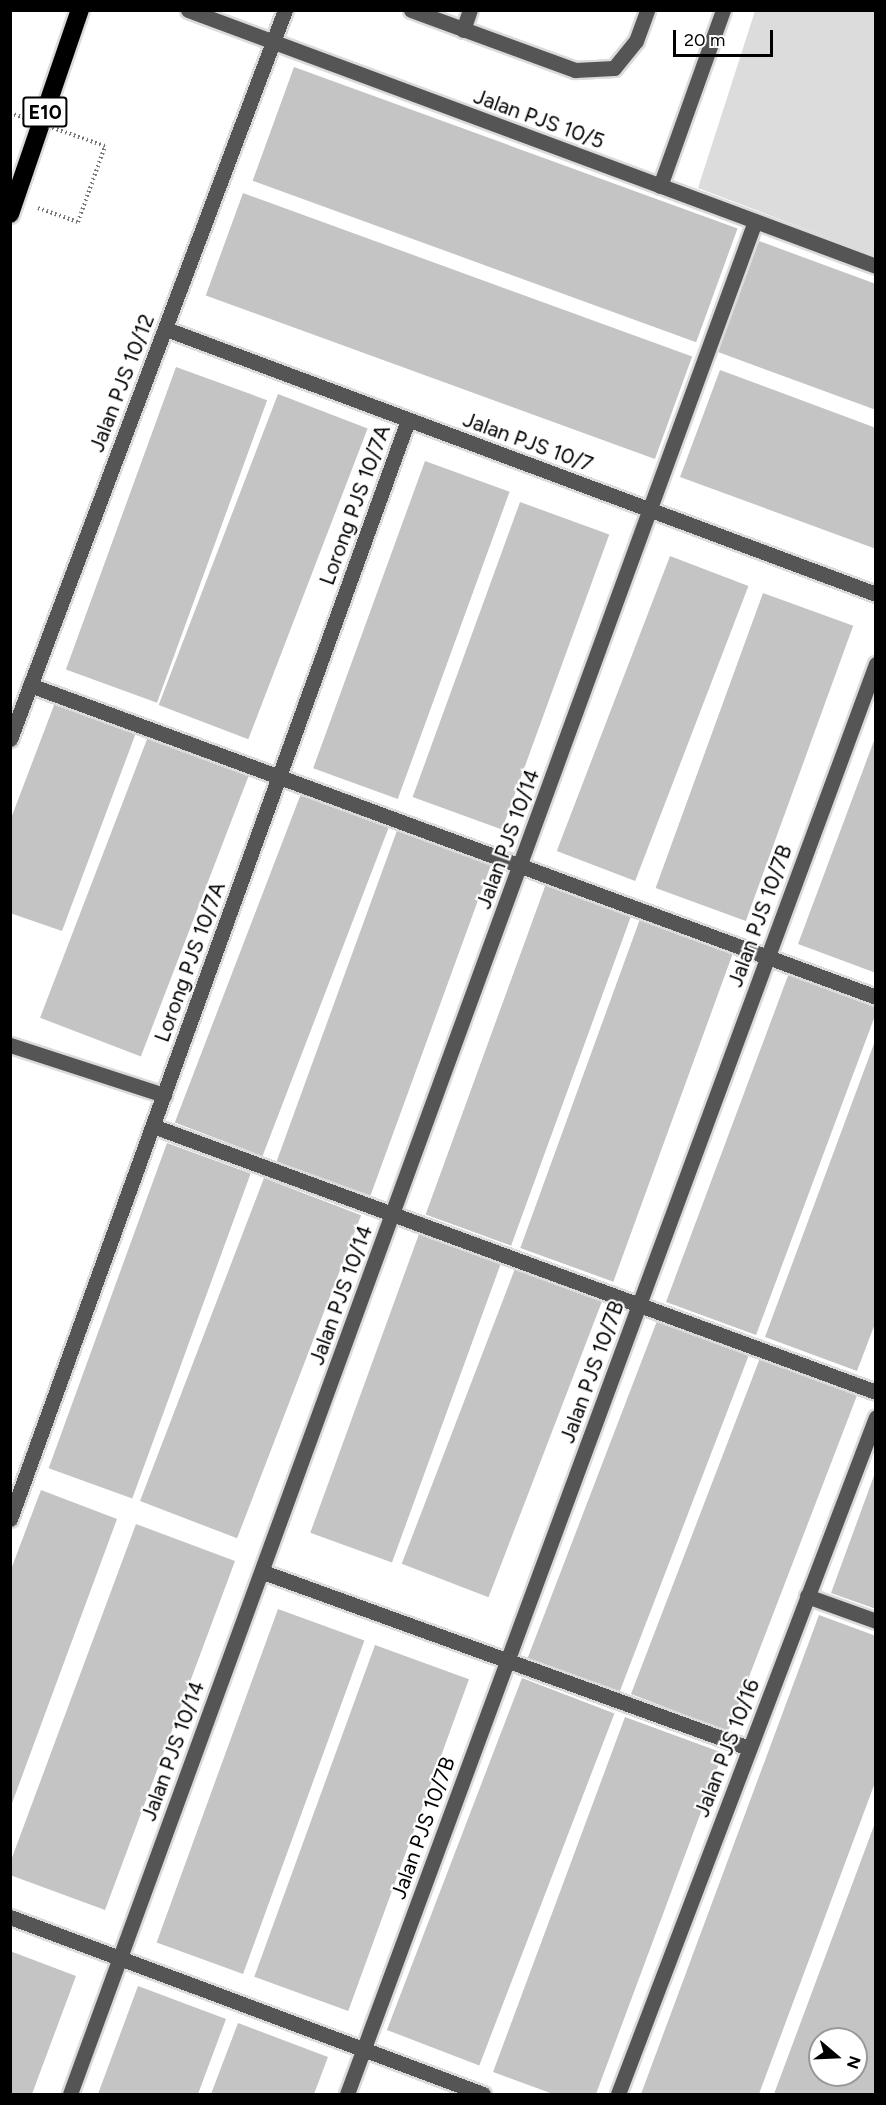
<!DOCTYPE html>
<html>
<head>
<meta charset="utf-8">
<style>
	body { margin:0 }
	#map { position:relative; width:886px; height:2105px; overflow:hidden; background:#fff; font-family:Figtree,sans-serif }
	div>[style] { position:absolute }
	.green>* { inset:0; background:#dcdcdc }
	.building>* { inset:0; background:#c4c4c4; transform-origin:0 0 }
	.path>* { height:4px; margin-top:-2px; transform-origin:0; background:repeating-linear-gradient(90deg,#777 0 1.5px,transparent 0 4.5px) }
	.roads { filter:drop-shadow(2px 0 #dbdbdb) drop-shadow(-2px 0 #dbdbdb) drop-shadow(0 2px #dbdbdb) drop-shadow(0 -2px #dbdbdb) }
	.minor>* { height:15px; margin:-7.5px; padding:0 7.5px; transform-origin:7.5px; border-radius:7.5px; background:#555 }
	.highway>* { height:18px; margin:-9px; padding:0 9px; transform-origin:9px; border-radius:9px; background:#000 }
	.path-bridge>* { height:4px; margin-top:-2px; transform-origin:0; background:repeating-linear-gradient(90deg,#777 0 1.5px,transparent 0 4.5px) }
	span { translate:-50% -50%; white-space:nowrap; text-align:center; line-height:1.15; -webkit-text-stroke:4.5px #fff; paint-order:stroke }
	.shield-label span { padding:2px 4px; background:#fff; border:2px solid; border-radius:4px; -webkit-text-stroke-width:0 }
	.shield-label { font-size:20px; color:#000; font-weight:700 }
	.street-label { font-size:21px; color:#000 }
	.frame { position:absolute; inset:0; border:12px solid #000; pointer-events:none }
	.north { position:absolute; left:808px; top:2027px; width:60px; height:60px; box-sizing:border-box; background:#fff; border:2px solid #999; border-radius:50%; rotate:109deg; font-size:16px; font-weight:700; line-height:24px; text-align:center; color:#000 }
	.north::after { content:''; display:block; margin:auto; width:21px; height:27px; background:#000; clip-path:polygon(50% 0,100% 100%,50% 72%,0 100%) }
	.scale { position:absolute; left:673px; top:30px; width:100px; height:27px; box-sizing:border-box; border:3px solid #000; border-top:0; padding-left:8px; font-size:18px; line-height:21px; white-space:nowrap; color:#000; -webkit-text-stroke:4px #fff; paint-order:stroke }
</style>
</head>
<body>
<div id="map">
	<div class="green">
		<div style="clip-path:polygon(755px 11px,875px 11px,875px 256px,698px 188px)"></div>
	</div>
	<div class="building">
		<div style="left:294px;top:67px;width:472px;height:121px;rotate:20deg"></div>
		<div style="left:243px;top:193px;width:478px;height:109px;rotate:20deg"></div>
		<div style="clip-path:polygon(759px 241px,876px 284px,876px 410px,718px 352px)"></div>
		<div style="left:176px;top:367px;width:97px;height:322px;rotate:20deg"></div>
		<div style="clip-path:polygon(720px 370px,876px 428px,876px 549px,680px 477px)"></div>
		<div style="left:278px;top:394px;width:96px;height:333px;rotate:21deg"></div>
		<div style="left:425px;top:461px;width:90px;height:327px;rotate:20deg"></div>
		<div style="left:520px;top:502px;width:95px;height:314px;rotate:20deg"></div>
		<div style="left:670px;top:556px;width:84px;height:316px;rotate:21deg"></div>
		<div style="left:763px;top:593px;width:96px;height:314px;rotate:20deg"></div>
		<div style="clip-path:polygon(56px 700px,137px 730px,62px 931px,10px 913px,10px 821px)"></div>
		<div style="left:149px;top:734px;width:108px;height:304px;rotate:21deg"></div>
		<div style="clip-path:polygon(875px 738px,876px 738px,876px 973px,798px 944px)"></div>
		<div style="left:302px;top:791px;width:94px;height:355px;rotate:21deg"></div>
		<div style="left:399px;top:825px;width:100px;height:358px;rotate:20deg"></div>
		<div style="left:547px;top:881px;width:91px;height:355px;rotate:20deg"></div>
		<div style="left:640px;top:919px;width:99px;height:350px;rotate:20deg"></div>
		<div style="clip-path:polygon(789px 973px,876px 1005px,876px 1013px,756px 1335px,666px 1302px)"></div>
		<div style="clip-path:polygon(875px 1041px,876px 1321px,857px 1371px,765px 1337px)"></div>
		<div style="left:167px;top:1143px;width:89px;height:346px;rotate:20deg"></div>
		<div style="left:264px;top:1178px;width:104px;height:346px;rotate:21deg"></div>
		<div style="left:419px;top:1234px;width:87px;height:318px;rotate:20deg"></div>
		<div style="left:516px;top:1266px;width:93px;height:319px;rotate:21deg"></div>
		<div style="left:657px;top:1321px;width:98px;height:362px;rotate:21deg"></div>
		<div style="left:760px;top:1358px;width:104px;height:360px;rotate:21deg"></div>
		<div style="clip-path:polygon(875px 1473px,876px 1473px,876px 1609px,831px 1593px)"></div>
		<div style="clip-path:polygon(41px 1490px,117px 1519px,11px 1806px,10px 1572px)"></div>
		<div style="clip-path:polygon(136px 1524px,235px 1561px,105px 1910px,10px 1875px,10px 1863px)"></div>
		<div style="left:278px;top:1609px;width:92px;height:355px;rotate:20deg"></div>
		<div style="clip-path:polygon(819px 1615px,876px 1636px,876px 1780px,759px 2094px,641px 2094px)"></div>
		<div style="left:375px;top:1645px;width:100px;height:353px;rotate:20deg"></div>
		<div style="left:522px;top:1678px;width:99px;height:377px;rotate:21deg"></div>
		<div style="clip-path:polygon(625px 1717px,723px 1753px,596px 2094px,553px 2094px,493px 2072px)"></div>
		<div style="clip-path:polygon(evenodd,875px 1823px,876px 2094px,774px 2094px,875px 1823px,820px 2039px,856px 2039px,856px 2075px,820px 2075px,820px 2039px)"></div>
		<div style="clip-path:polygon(10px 1951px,76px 1976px,32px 2094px,10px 2094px)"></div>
		<div style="clip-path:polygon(138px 1986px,226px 2019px,198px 2094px,98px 2094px)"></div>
		<div style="clip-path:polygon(238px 2023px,328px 2057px,314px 2094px,211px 2094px)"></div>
	</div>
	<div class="path">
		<div style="left:38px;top:208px;width:42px;rotate:19.3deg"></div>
		<div style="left:78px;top:222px;width:81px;rotate:-70.4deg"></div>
	</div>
	<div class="roads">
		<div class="minor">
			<div style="left:188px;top:10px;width:734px;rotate:20.41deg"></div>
			<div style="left:411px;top:10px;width:175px;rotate:20.1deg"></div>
			<div style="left:575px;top:70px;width:39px;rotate:-3deg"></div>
			<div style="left:614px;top:68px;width:35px;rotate:-51deg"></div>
			<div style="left:636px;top:41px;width:33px;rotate:-70deg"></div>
			<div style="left:463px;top:30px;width:21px;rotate:-71deg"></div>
			<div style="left:660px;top:186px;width:187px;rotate:-70.3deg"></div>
			<div style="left:166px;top:329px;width:758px;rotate:20.47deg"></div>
			<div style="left:30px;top:685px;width:902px;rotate:20.24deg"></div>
			<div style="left:10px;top:739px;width:779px;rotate:-69.33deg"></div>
			<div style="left:10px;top:1045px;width:162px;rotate:18deg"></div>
			<div style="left:153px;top:1126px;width:770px;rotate:20.2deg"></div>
			<div style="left:10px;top:1519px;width:1169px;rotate:-70.09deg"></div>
			<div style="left:263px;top:1572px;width:517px;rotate:19.91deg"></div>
			<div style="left:807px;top:1596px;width:73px;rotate:19.9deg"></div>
			<div style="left:10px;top:1917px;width:505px;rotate:20.52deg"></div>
			<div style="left:70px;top:2094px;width:1994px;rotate:-69.91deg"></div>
			<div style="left:347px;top:2094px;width:1525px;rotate:-69.7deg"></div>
			<div style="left:618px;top:2094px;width:724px;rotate:-69.14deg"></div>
		</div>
		<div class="highway">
			<div style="left:10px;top:214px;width:216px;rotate:-71.1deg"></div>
		</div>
	</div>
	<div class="path-bridge">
		<div style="left:10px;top:113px;width:101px;rotate:19.2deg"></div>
	</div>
	<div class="shield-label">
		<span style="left:45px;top:112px">E10</span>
	</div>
	<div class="street-label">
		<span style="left:539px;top:119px;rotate:20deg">Jalan PJS 10/5</span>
		<span style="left:122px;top:383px;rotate:-69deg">Jalan PJS 10/12</span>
		<span style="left:528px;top:442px;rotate:20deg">Jalan PJS 10/7</span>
		<span style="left:355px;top:505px;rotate:-70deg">Lorong PJS 10/7A</span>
		<span style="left:508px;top:839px;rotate:-70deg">Jalan PJS 10/14</span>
		<span style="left:760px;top:916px;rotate:-70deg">Jalan PJS 10/7B</span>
		<span style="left:190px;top:962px;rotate:-70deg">Lorong PJS 10/7A</span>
		<span style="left:341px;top:1295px;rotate:-70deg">Jalan PJS 10/14</span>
		<span style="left:592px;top:1372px;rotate:-70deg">Jalan PJS 10/7B</span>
		<span style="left:727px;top:1748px;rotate:-69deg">Jalan PJS 10/16</span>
		<span style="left:173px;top:1751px;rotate:-70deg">Jalan PJS 10/14</span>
		<span style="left:423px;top:1828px;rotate:-70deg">Jalan PJS 10/7B</span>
	</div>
	<div class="frame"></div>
	<div class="north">N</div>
	<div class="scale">20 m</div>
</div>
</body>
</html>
